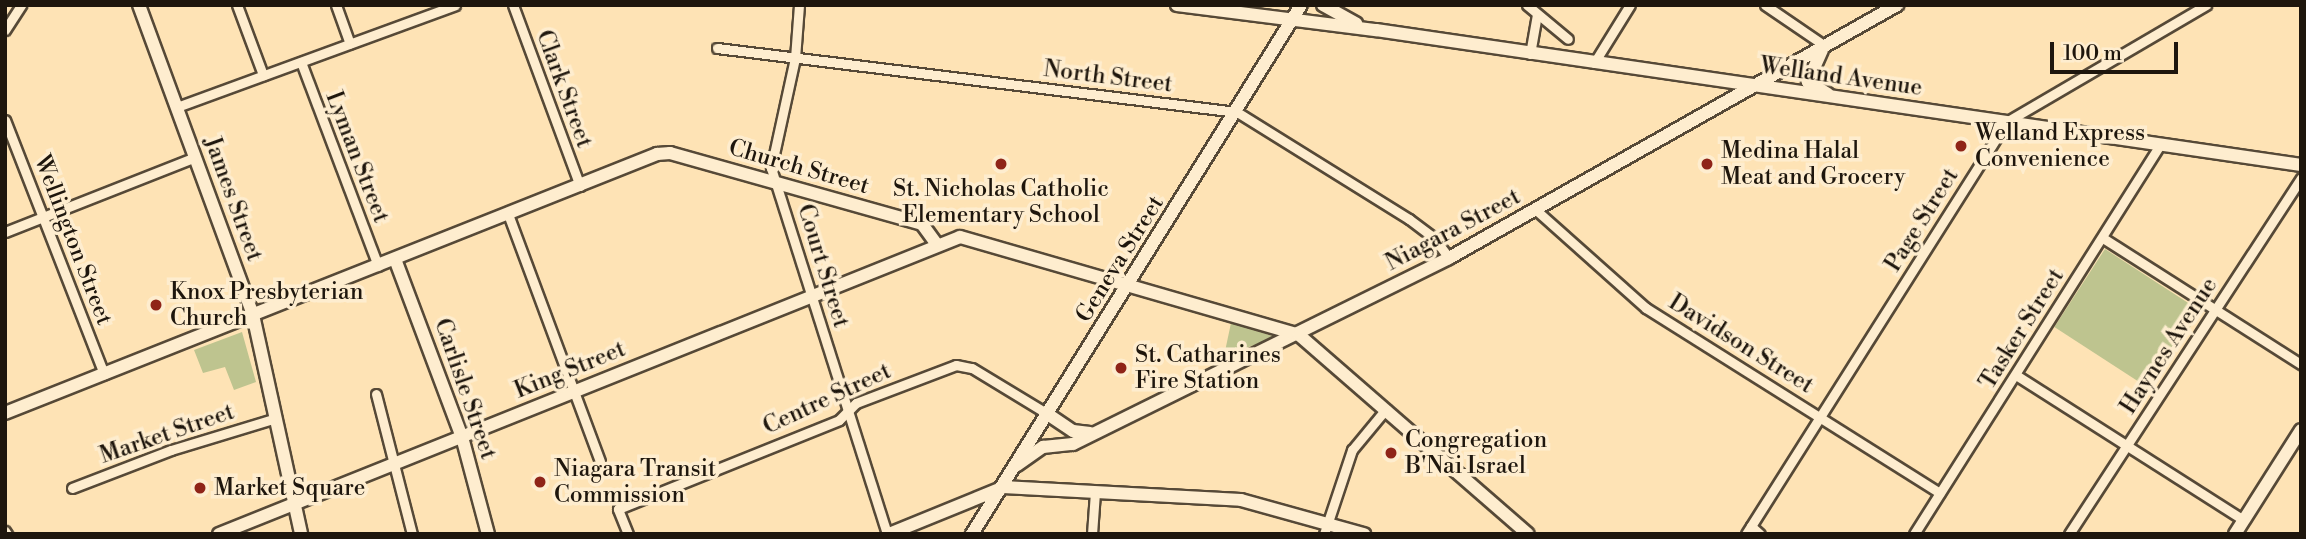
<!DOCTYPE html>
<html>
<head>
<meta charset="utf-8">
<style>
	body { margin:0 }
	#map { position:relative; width:2306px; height:539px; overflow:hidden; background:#fee3b5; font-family:"Libre Bodoni",serif }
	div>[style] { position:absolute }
	.green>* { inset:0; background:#bec48f; transform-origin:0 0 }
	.roads { filter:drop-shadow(2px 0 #564937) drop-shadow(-2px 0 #564937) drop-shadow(0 2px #564937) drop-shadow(0 -2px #564937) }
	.street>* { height:9px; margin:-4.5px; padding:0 4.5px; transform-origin:4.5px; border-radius:4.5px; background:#feedcf }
	.secondary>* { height:12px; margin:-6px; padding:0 6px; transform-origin:6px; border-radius:6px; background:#feedcf }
	.dots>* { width:19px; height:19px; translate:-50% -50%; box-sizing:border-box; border:4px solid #feedcf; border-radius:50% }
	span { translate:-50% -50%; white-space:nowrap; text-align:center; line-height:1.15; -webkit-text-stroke:7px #feedcf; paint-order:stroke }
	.street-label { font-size:23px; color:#1e160d }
	.poi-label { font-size:23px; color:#1e160d }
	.left { translate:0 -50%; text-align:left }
	.frame { position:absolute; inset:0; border:7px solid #1e160d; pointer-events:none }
	.scale { position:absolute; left:2050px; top:42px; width:128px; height:32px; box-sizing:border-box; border:4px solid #1e160d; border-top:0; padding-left:9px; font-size:21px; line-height:24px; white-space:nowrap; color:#1e160d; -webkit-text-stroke:5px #feedcf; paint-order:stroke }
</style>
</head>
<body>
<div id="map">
	<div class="green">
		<div style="left:2105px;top:249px;width:114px;height:93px;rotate:33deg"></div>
		<div style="clip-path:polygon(1231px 323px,1276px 337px,1224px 356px)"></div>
		<div style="clip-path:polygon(242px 332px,256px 382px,234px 390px,225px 367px,203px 373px,194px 350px)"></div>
	</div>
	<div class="roads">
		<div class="street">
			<div style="left:237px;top:5px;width:75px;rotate:69.6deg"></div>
			<div style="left:336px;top:5px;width:41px;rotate:70.3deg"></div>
			<div style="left:513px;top:5px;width:193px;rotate:69.7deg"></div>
			<div style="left:799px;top:5px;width:53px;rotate:94.3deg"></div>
			<div style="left:795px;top:58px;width:113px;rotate:102.3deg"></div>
			<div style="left:771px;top:168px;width:384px;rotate:72.4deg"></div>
			<div style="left:1527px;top:5px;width:53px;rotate:39.7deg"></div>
			<div style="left:1765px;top:5px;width:73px;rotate:34.3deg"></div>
			<div style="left:5px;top:30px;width:30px;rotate:-57deg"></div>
			<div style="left:717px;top:48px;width:524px;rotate:7.02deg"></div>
			<div style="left:1237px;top:112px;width:203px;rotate:31.9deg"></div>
			<div style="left:1409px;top:219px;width:31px;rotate:37deg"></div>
			<div style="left:1434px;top:238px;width:25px;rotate:53deg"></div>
			<div style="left:1530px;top:54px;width:39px;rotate:-80deg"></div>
			<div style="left:301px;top:62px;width:218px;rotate:69.3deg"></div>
			<div style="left:1594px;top:63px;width:68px;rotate:-58.2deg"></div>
			<div style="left:177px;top:107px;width:296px;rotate:-20.1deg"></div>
			<div style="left:5px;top:120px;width:273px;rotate:68.7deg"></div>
			<div style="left:1536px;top:210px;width:147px;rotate:41.7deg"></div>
			<div style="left:1646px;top:308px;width:347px;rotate:32.2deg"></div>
			<div style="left:508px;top:214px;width:264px;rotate:69.6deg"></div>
			<div style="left:5px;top:232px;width:204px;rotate:-21.5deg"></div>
			<div style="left:2103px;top:238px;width:235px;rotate:32.5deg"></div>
			<div style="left:2016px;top:375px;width:270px;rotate:32.5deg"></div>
			<div style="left:376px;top:394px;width:145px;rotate:75.6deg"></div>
			<div style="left:72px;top:488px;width:106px;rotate:-21deg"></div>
			<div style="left:171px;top:450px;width:110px;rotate:-16.9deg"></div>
			<div style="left:1751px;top:526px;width:12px;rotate:42deg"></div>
			<div style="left:5px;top:531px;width:4px;rotate:56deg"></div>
			<div style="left:628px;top:534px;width:27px;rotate:-112deg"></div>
			<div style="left:618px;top:509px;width:238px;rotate:-21.9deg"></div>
			<div style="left:839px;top:420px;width:24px;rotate:-45deg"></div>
			<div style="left:856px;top:403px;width:107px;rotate:-20.8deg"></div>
			<div style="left:956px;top:365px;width:16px;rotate:11deg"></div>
			<div style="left:972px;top:368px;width:87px;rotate:31.3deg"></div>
			<div style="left:1092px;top:534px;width:42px;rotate:-85.9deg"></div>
			<div style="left:1324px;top:534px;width:89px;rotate:-71.6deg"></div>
			<div style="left:1352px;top:450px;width:53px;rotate:-50.3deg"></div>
			<div style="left:1746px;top:534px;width:487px;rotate:-57.7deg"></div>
			<div style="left:2006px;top:122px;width:232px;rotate:-30.3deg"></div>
			<div style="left:1914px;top:534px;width:460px;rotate:-57.7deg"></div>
			<div style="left:2069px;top:534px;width:425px;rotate:-56.9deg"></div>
		</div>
		<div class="secondary">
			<div style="left:139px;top:5px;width:330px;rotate:69.8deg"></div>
			<div style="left:253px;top:315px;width:224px;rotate:77.6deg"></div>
			<div style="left:1177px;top:5px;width:201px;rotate:7.2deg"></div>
			<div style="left:1376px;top:30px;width:935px;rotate:8.3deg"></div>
			<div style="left:1323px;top:5px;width:38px;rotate:29deg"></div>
			<div style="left:1822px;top:50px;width:35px;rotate:114deg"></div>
			<div style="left:1808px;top:82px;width:23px;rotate:31deg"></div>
			<div style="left:395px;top:259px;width:190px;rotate:69.4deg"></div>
			<div style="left:462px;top:437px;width:100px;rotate:75deg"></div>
			<div style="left:5px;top:413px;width:702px;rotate:-21.66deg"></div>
			<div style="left:657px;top:154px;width:13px;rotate:-4deg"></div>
			<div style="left:670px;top:153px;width:262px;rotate:15.7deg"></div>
			<div style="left:922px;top:224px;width:26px;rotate:54deg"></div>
			<div style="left:1046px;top:413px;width:32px;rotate:34deg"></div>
			<div style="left:1073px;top:431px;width:17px;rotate:7deg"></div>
			<div style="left:1017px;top:465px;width:32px;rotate:-35deg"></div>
			<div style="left:1043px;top:447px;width:30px;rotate:-6deg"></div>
			<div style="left:1073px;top:444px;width:419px;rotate:-26.3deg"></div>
			<div style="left:1449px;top:258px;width:515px;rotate:-29.45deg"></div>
			<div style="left:1003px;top:487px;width:238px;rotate:3.1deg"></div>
			<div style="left:1241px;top:500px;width:128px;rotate:15.5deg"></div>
			<div style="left:219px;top:534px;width:798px;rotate:-21.84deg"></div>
			<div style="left:960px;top:237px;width:353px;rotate:16.1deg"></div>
			<div style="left:1299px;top:335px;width:303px;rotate:41deg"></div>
			<div style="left:889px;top:534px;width:122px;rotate:-22.2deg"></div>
			<div style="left:972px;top:534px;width:623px;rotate:-58.12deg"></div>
			<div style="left:2235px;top:534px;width:123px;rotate:-57.6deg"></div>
		</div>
	</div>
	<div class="dots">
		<div style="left:1961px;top:146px;background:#8f2418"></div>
		<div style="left:1001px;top:164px;background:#8f2418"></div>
		<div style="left:1707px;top:164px;background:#8f2418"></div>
		<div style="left:156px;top:305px;background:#8f2418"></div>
		<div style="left:1121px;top:368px;background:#8f2418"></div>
		<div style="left:1391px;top:453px;background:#8f2418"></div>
		<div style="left:540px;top:482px;background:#8f2418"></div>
		<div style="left:200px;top:488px;background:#8f2418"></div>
	</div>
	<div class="street-label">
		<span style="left:1108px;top:77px;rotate:7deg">North Street</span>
		<span style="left:1841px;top:77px;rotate:8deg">Welland Avenue</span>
		<span style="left:564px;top:89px;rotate:70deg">Clark Street</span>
		<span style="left:357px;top:157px;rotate:69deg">Lyman Street</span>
		<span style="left:799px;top:167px;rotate:16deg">Church Street</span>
		<span style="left:233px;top:199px;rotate:70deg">James Street</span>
		<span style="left:1922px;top:220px;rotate:-58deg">Page Street</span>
		<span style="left:1453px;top:230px;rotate:-28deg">Niagara Street</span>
		<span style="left:73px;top:240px;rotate:69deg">Wellington Street</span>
		<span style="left:1120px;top:259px;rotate:-58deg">Geneva Street</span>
		<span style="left:823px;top:266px;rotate:73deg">Court Street</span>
		<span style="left:2022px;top:329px;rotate:-58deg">Tasker Street</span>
		<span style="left:1741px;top:344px;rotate:32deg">Davidson Street</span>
		<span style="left:2169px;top:346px;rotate:-57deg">Haynes Avenue</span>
		<span style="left:570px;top:370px;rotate:-22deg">King Street</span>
		<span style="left:465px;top:389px;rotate:71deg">Carlisle Street</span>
		<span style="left:827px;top:399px;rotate:-25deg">Centre Street</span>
		<span style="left:167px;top:434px;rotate:-19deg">Market Street</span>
	</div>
	<div class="poi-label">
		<span class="left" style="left:1975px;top:146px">Welland Express<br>Convenience</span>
		<span class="left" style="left:1721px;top:164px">Medina Halal<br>Meat and Grocery</span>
		<span style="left:1001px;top:202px">St. Nicholas Catholic<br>Elementary School</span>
		<span class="left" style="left:170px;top:305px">Knox Presbyterian<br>Church</span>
		<span class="left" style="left:1135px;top:368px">St. Catharines<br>Fire Station</span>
		<span class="left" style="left:1405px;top:453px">Congregation<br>B'Nai Israel</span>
		<span class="left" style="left:554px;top:482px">Niagara Transit<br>Commission</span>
		<span class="left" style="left:214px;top:488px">Market Square</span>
	</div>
	<div class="frame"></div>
	<div class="scale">100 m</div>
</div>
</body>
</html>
